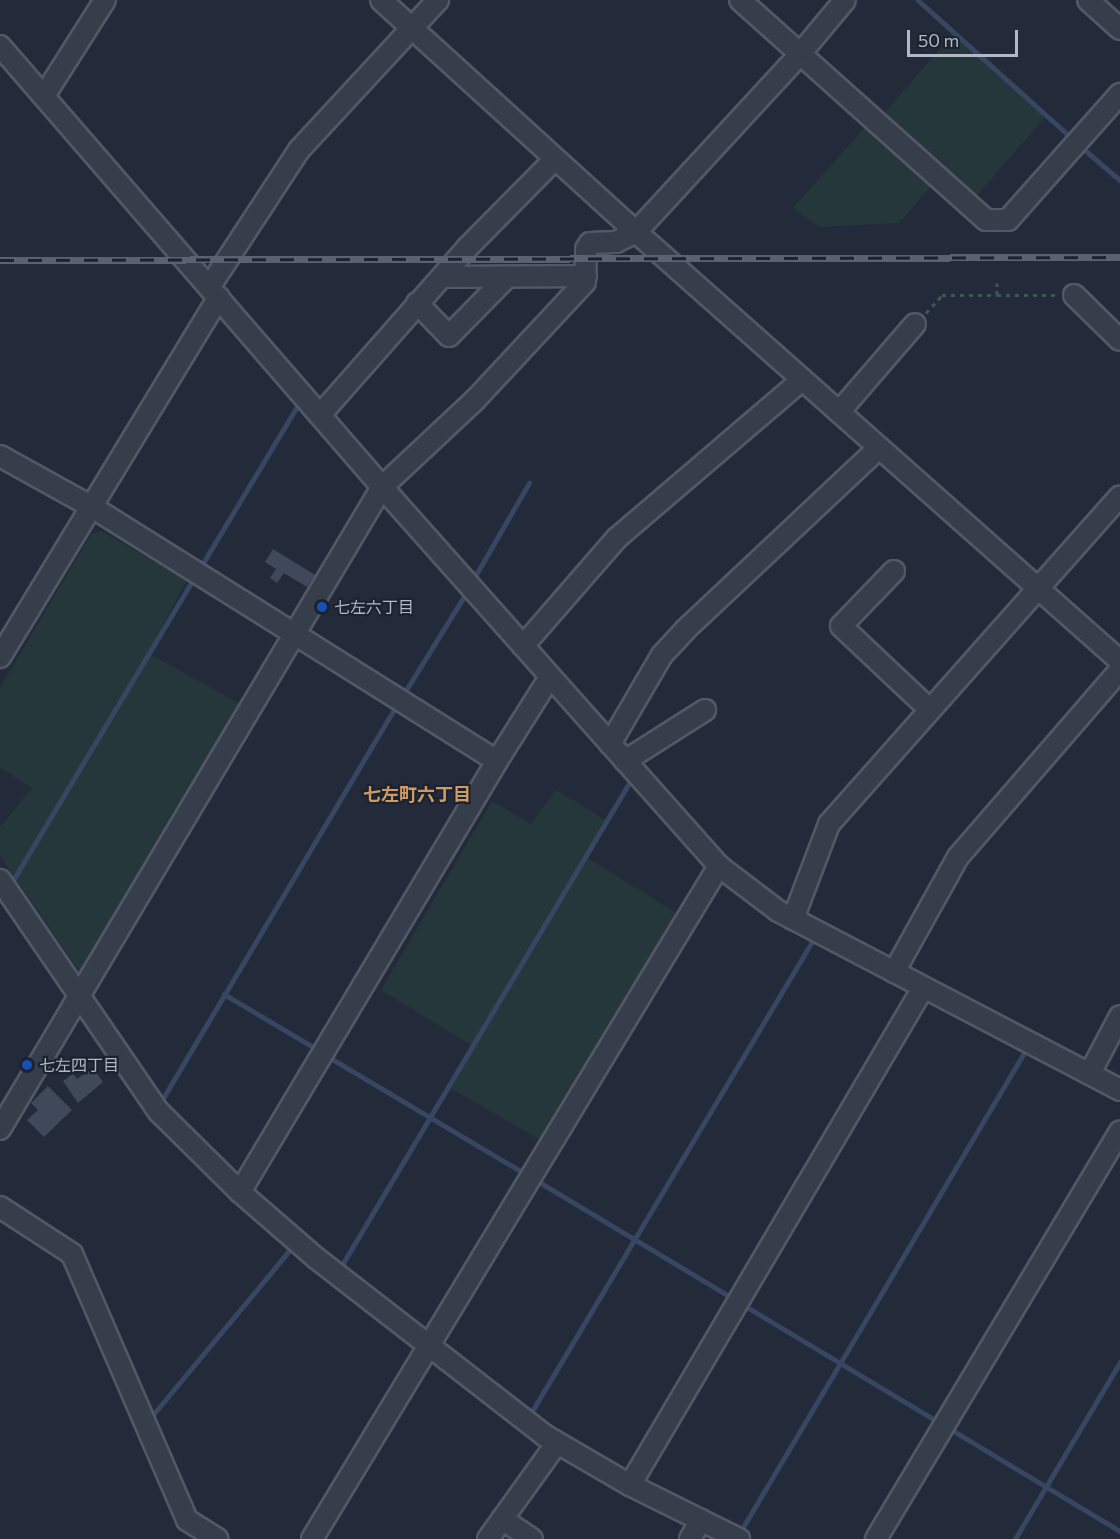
<!DOCTYPE html>
<html>
<head>
<meta charset="utf-8">
<style>
	body { margin:0 }
	#map { position:relative; width:1120px; height:1539px; overflow:hidden; background:#232b3a; font-family:Commissioner,"Noto Sans JP",sans-serif }
	div>[style] { position:absolute }
	.green>* { inset:0; background:#25373b; transform-origin:0 0 }
	.stream>* { height:4.5px; margin:-2.25px; padding:0 2.25px; transform-origin:2.25px; border-radius:2.25px; background:#374661 }
	.building>* { inset:0; background:#3f4959 }
	.path>* { height:3px; margin-top:-1.5px; transform-origin:0; background:repeating-linear-gradient(90deg,#435459 0 4.5px,transparent 0 9px) }
	.roads { filter:drop-shadow(2px 0 #525866) drop-shadow(-2px 0 #525866) drop-shadow(0 2px #525866) drop-shadow(0 -2px #525866) }
	.minor>* { height:20px; margin:-10px; padding:0 10px; transform-origin:10px; border-radius:10px; background:#373e4b }
	.rail>* { height:7px; margin-top:-3.5px; transform-origin:0; background:repeating-linear-gradient(90deg,#1c2330 0 14px,#596172 0 28px); box-sizing:border-box; border-block:2px solid #596172 }
	.dots>* { width:16px; height:16px; translate:-50% -50%; box-sizing:border-box; border:3px solid #1c2330; border-radius:50% }
	span { translate:-50% -50%; white-space:nowrap; text-align:center; line-height:1.15; -webkit-text-stroke:4.5px #1c2330; paint-order:stroke }
	.poi-label { font-size:16px; color:#b2b8c6 }
	.left { translate:0 -50%; text-align:left }
	.neighbourhood-label { font-size:18px; color:#d19a63; font-weight:700 }
	.scale { position:absolute; left:907px; top:30px; width:111px; height:27px; box-sizing:border-box; border:3px solid #b2b8c6; border-top:0; padding-left:8px; font-size:18px; line-height:21px; white-space:nowrap; color:#b2b8c6; -webkit-text-stroke:4px #1c2330; paint-order:stroke }
</style>
</head>
<body>
<div id="map">
	<div class="green">
		<div style="left:953px;top:34px;width:124px;height:110px;rotate:41deg"></div>
		<div style="clip-path:polygon(867px 125px,934px 183px,899px 223px,819px 227px,793px 208px)"></div>
		<div style="clip-path:polygon(101px 531px,187px 580px,148px 653px,240px 704px,81px 974px,0 856px,0 827px,32px 788px,0 767px,0 688px,91px 534px)"></div>
		<div style="clip-path:polygon(556px 790px,606px 820px,586px 857px,678px 914px,542px 1141px,449px 1087px,471px 1045px,381px 990px,492px 801px,531px 824px)"></div>
	</div>
	<div class="stream">
		<div style="left:918px;top:0;width:207px;rotate:41.9deg"></div>
		<div style="left:1086px;top:151px;width:45px;rotate:40.5deg"></div>
		<div style="left:200px;top:568px;width:192px;rotate:-59deg"></div>
		<div style="left:473px;top:580px;width:112px;rotate:-60deg"></div>
		<div style="left:403px;top:695px;width:123px;rotate:-58.2deg"></div>
		<div style="left:12px;top:882px;width:354px;rotate:-59.1deg"></div>
		<div style="left:224px;top:994px;width:112px;rotate:30.7deg"></div>
		<div style="left:327px;top:1056px;width:231px;rotate:30.7deg"></div>
		<div style="left:162px;top:1100px;width:460px;rotate:-59.3deg"></div>
		<div style="left:536px;top:1180px;width:231px;rotate:31deg"></div>
		<div style="left:342px;top:1265px;width:565px;rotate:-59.21deg"></div>
		<div style="left:742px;top:1304px;width:231px;rotate:31deg"></div>
		<div style="left:531px;top:1413px;width:551px;rotate:-59.2deg"></div>
		<div style="left:152px;top:1416px;width:222px;rotate:-50.3deg"></div>
		<div style="left:947px;top:1427px;width:202px;rotate:31deg"></div>
		<div style="left:742px;top:1529px;width:553px;rotate:-59.36deg"></div>
		<div style="left:1015px;top:1539px;width:206px;rotate:-59.3deg"></div>
	</div>
	<div class="building">
		<div style="clip-path:polygon(273px 549px,315px 575px,307px 587px,284px 573px,277px 583px,270px 578px,276px 569px,265px 562px)"></div>
		<div style="clip-path:polygon(93px 1068px,103px 1082px,78px 1103px,63px 1081px,73px 1074px,77px 1079px)"></div>
		<div style="clip-path:polygon(48px 1086px,72px 1110px,44px 1137px,27px 1120px,38px 1110px,31px 1103px)"></div>
	</div>
	<div class="path">
		<div style="left:997px;top:295px;width:61px"></div>
		<div style="left:926px;top:313px;width:24px;rotate:-48deg"></div>
		<div style="left:942px;top:295px;width:55px"></div>
		<div style="left:997px;top:295px;width:12px;rotate:-90deg"></div>
	</div>
	<div class="roads">
		<div class="minor">
			<div style="left:381px;top:0;width:345px;rotate:42.3deg"></div>
			<div style="left:636px;top:232px;width:647px;rotate:41.55deg"></div>
			<div style="left:740px;top:0;width:330px;rotate:41.8deg"></div>
			<div style="left:986px;top:220px;width:22px"></div>
			<div style="left:1008px;top:220px;width:169px;rotate:-48.4deg"></div>
			<div style="left:1088px;top:0;width:43px;rotate:42.2deg"></div>
			<div style="left:0;top:46px;width:583px;rotate:49.1deg"></div>
			<div style="left:382px;top:487px;width:507px;rotate:48.36deg"></div>
			<div style="left:719px;top:866px;width:74px;rotate:37.3deg"></div>
			<div style="left:778px;top:911px;width:386px;rotate:27.6deg"></div>
			<div style="left:44px;top:96px;width:114px;rotate:-57.6deg"></div>
			<div style="left:442px;top:277px;width:144px;rotate:-0.4deg"></div>
			<div style="left:210px;top:286px;width:163px;rotate:-56.8deg"></div>
			<div style="left:299px;top:150px;width:205px;rotate:-47.2deg"></div>
			<div style="left:1074px;top:295px;width:64px;rotate:44.4deg"></div>
			<div style="left:417px;top:303px;width:46px;rotate:45.9deg"></div>
			<div style="left:449px;top:336px;width:83px;rotate:-45.5deg"></div>
			<div style="left:839px;top:412px;width:116px;rotate:-49.2deg"></div>
			<div style="left:320px;top:415px;width:222px;rotate:-48.6deg"></div>
			<div style="left:467px;top:248px;width:125px;rotate:-45.3deg"></div>
			<div style="left:0;top:456px;width:105px;rotate:29deg"></div>
			<div style="left:92px;top:507px;width:478px;rotate:32.1deg"></div>
			<div style="left:894px;top:571px;width:76px;rotate:133.9deg"></div>
			<div style="left:841px;top:626px;width:122px;rotate:43.3deg"></div>
			<div style="left:523px;top:646px;width:143px;rotate:-49deg"></div>
			<div style="left:617px;top:538px;width:243px;rotate:-40.5deg"></div>
			<div style="left:0;top:657px;width:421px;rotate:-58.7deg"></div>
			<div style="left:610px;top:744px;width:103px;rotate:-59.7deg"></div>
			<div style="left:662px;top:655px;width:34px;rotate:-47deg"></div>
			<div style="left:685px;top:630px;width:266px;rotate:-43.2deg"></div>
			<div style="left:625px;top:761px;width:95px;rotate:-32.5deg"></div>
			<div style="left:0;top:880px;width:281px;rotate:55.6deg"></div>
			<div style="left:159px;top:1112px;width:114px;rotate:44.6deg"></div>
			<div style="left:240px;top:1192px;width:101px;rotate:41deg"></div>
			<div style="left:316px;top:1258px;width:289px;rotate:37.8deg"></div>
			<div style="left:544px;top:1435px;width:99px;rotate:30.2deg"></div>
			<div style="left:630px;top:1485px;width:122px;rotate:26.4deg"></div>
			<div style="left:793px;top:919px;width:102px;rotate:-69.2deg"></div>
			<div style="left:829px;top:824px;width:438px;rotate:-48.4deg"></div>
			<div style="left:894px;top:972px;width:132px;rotate:-60.9deg"></div>
			<div style="left:958px;top:857px;width:247px;rotate:-49.1deg"></div>
			<div style="left:1090px;top:1073px;width:64px;rotate:-62.2deg"></div>
			<div style="left:0;top:1129px;width:747px;rotate:-59.25deg"></div>
			<div style="left:382px;top:487px;width:127px;rotate:-43.1deg"></div>
			<div style="left:475px;top:400px;width:161px;rotate:-47deg"></div>
			<div style="left:585px;top:282px;width:33px;rotate:-88deg"></div>
			<div style="left:586px;top:249px;width:7px;rotate:-56deg"></div>
			<div style="left:590px;top:243px;width:26px;rotate:-2deg"></div>
			<div style="left:616px;top:242px;width:22px;rotate:-27deg"></div>
			<div style="left:636px;top:232px;width:242px;rotate:-47.3deg"></div>
			<div style="left:800px;top:54px;width:70px;rotate:-50.2deg"></div>
			<div style="left:240px;top:1192px;width:502px;rotate:-59.19deg"></div>
			<div style="left:497px;top:761px;width:99px;rotate:-57.8deg"></div>
			<div style="left:0;top:1207px;width:86px;rotate:33.1deg"></div>
			<div style="left:72px;top:1254px;width:290px;rotate:66.6deg"></div>
			<div style="left:187px;top:1520px;width:36px;rotate:32deg"></div>
			<div style="left:630px;top:1485px;width:577px;rotate:-59.48deg"></div>
			<div style="left:502px;top:1519px;width:36px;rotate:34deg"></div>
			<div style="left:312px;top:1539px;width:786px;rotate:-58.84deg"></div>
			<div style="left:488px;top:1539px;width:118px;rotate:-54.3deg"></div>
			<div style="left:690px;top:1539px;width:22px;rotate:-60deg"></div>
			<div style="left:876px;top:1539px;width:475px;rotate:-59.1deg"></div>
		</div>
	</div>
	<div class="rail">
		<div style="left:0;top:260px;width:1120px;rotate:-0.15deg"></div>
	</div>
	<div class="dots">
		<div style="left:322px;top:607px;background:#1a4fb4"></div>
		<div style="left:27px;top:1065px;background:#1a4fb4"></div>
	</div>
	<div class="poi-label">
		<span class="left" style="left:334px;top:607px">七左六丁目</span>
		<span class="left" style="left:39px;top:1065px">七左四丁目</span>
	</div>
	<div class="neighbourhood-label">
		<span style="left:417px;top:794px">七左町六丁目</span>
	</div>
	<div class="scale">50 m</div>
</div>
</body>
</html>
